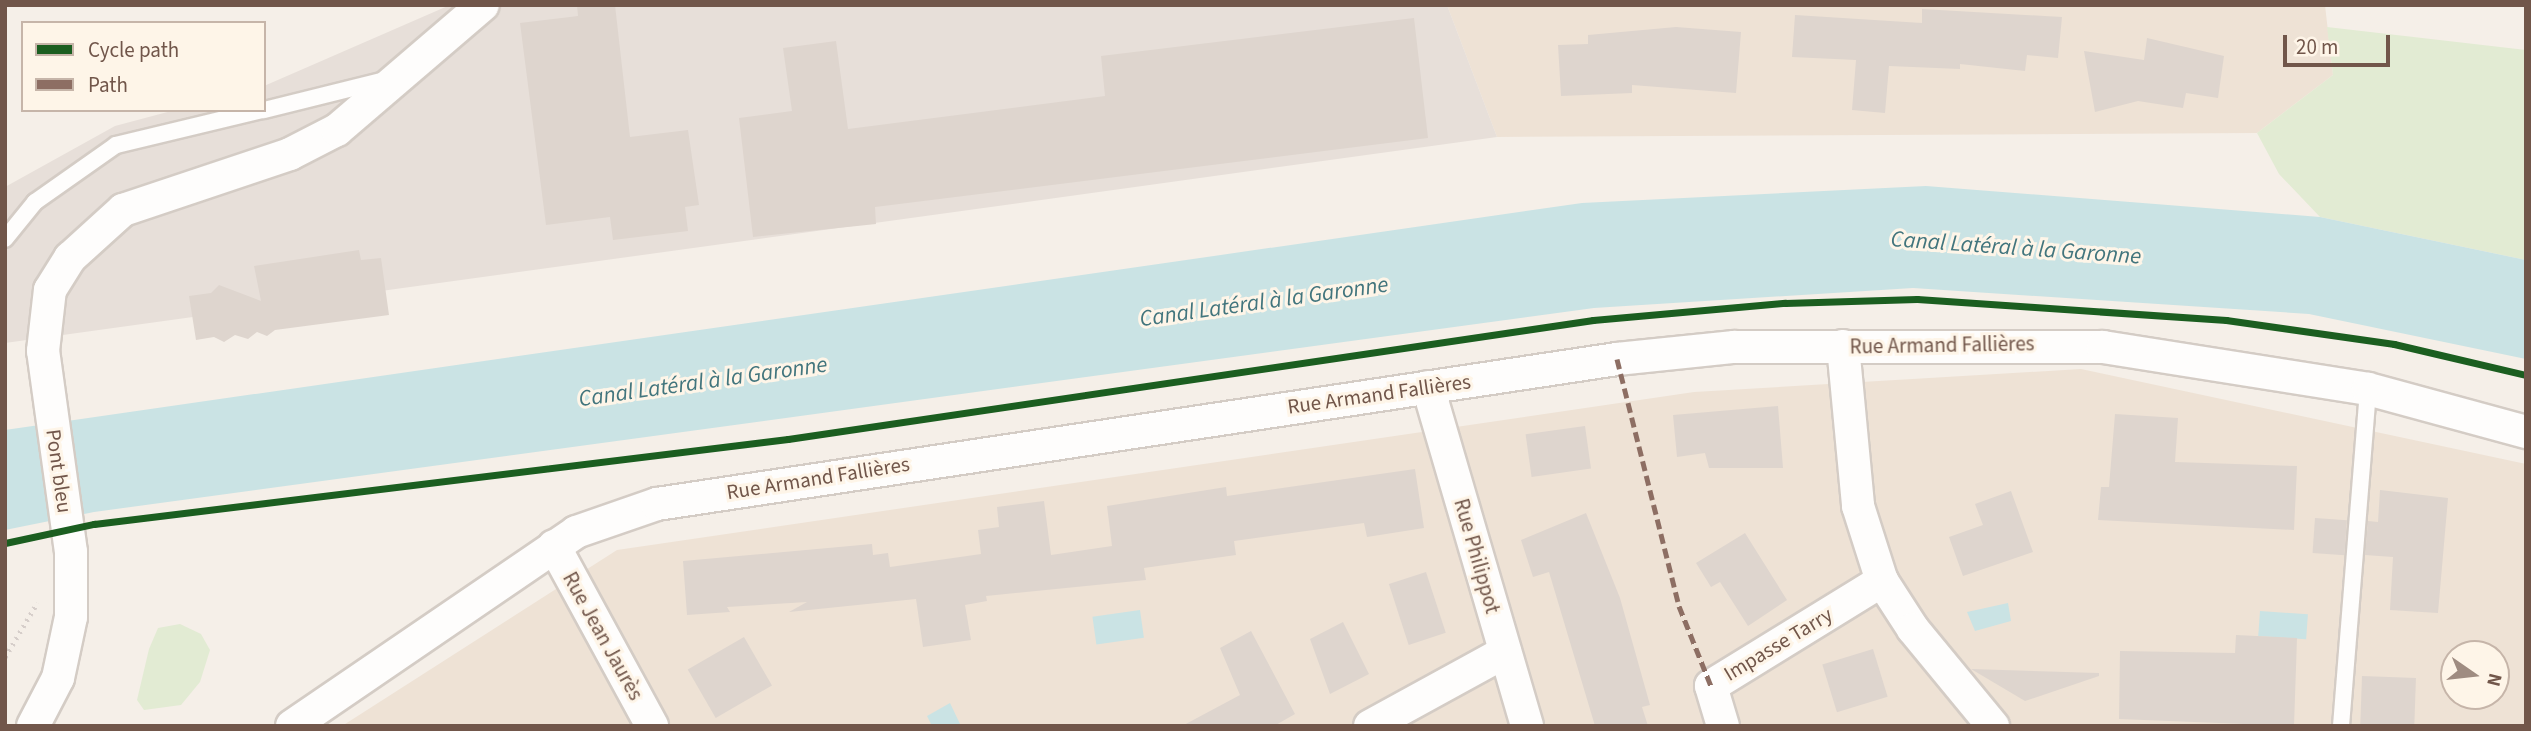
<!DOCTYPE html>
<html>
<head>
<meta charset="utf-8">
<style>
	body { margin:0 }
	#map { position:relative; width:2531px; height:731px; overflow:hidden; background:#f5efe8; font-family:"Source Sans 3",sans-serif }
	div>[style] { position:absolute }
	.residential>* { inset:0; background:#eee2d5 }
	.industrial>* { inset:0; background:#e7dfd9 }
	.green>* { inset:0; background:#e2ebd3 }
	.water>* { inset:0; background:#cae3e4; transform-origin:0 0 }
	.building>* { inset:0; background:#ded5ce; transform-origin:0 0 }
	.path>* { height:4.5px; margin-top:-2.25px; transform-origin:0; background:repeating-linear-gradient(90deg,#d6ceca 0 2px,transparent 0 7px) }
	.roads { filter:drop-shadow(2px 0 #d4ccc5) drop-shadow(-2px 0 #d4ccc5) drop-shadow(0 2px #d4ccc5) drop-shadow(0 -2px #d4ccc5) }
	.service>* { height:16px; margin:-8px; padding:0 8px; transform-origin:8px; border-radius:8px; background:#fefdfc }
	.minor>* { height:32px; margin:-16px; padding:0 16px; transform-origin:16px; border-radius:16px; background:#fefdfc }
	.quiet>* { height:5px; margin-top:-2.5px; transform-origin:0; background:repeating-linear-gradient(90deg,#8d6e63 0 10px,transparent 0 15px) }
	.cycleway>* { height:7px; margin:-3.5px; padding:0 3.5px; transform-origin:3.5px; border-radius:3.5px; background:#1b5e20 }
	span { translate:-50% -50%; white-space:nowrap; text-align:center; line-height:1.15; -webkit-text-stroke:6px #fef5e8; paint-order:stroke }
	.street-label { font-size:21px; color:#71564a }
	.water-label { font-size:23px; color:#42757d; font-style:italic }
	.frame { position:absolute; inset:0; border:7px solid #71564a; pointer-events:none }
	.legend { position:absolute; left:21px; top:21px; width:245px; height:91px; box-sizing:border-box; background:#fef5e8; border:2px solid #c6b5a9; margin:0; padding:9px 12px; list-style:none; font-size:21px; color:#71564a }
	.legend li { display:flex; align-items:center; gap:14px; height:35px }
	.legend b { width:35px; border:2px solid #c6b5a9 }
	.north { position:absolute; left:2440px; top:640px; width:70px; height:70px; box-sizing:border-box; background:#fef5e8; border:2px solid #c6b5a9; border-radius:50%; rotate:104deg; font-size:19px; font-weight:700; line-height:28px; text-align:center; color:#71564a }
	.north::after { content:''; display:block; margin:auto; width:24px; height:32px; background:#9f8c81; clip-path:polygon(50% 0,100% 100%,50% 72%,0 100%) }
	.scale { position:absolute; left:2283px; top:35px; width:107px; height:32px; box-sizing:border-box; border:4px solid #71564a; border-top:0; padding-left:9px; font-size:21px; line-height:24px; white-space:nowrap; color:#71564a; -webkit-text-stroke:5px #fef5e8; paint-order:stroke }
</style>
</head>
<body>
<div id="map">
	<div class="residential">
		<div style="clip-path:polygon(1447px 5px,2325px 5px,2333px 75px,2257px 133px,1497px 137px)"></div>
		<div style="clip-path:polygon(evenodd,2081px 369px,2526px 464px,2526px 726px,342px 726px,617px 550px,1694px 392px,2081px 369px,2454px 654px,2496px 654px,2496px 696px,2454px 696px,2454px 654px)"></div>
	</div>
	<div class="industrial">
		<div style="clip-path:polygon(450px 5px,1447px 5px,1497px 137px,5px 343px,5px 187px,115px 126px,175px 110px,264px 110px,264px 86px)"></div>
	</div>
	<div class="green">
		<div style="clip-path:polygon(2327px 27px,2526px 50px,2526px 260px,2320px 217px,2279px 174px,2257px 133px,2333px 75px)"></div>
		<div style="clip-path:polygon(180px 624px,201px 634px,210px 650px,200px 682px,181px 705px,144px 710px,137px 700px,149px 649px,158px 628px)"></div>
	</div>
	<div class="water">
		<div style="clip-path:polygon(1926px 186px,2320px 217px,2526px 260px,2526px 359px,2309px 314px,1913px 288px,1594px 308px,94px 512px,5px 530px,5px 430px,1582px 203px)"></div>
		<div style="clip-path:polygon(2008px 603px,2011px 621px,1975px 631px,1967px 612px)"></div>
		<div style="left:1140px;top:610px;width:28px;height:48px;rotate:82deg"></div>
		<div style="left:2260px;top:611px;width:48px;height:25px;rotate:4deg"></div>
		<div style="clip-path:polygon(950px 703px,961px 726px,932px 726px,927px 716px)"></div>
	</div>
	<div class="building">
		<div style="clip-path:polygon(577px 5px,615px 5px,630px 137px,688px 130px,699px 205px,685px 207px,688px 231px,613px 240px,610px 217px,546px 225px,520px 23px,578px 16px)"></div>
		<div style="clip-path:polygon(1922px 9px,2062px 17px,2058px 58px,2027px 55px,2025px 71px,1960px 64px,1960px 69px,1889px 66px,1885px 113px,1852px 110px,1856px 60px,1792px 57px,1795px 15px,1922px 23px)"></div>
		<div style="clip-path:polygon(1414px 18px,1428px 138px,875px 207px,876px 224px,753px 237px,739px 118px,792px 111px,783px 48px,836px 41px,848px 129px,1105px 96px,1101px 56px)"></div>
		<div style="clip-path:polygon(1676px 27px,1741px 32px,1736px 93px,1632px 85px,1632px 93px,1561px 96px,1558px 45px,1588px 44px,1588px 35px)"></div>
		<div style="clip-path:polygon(2147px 38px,2224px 56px,2218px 98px,2186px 93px,2183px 108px,2138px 101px,2095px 112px,2084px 51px,2144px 60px)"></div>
		<div style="clip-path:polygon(359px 250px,361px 260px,381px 258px,389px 315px,275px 330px,267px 336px,257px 332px,248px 339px,235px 335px,224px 342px,214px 337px,196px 340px,189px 296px,211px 293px,219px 285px,261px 301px,254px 266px)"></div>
		<div style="clip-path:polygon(1778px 406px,1783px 468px,1709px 468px,1705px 453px,1677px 457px,1673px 415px)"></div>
		<div style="clip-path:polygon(2115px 414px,2178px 418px,2175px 462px,2297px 466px,2294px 530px,2098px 520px,2101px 487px,2109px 487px)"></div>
		<div style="left:1585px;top:426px;width:43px;height:60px;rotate:82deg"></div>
		<div style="clip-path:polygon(1415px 469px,1424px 528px,1367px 537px,1364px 523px,1234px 541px,1236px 555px,1144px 568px,1146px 580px,986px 596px,987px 601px,965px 605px,971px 640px,923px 647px,916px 599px,789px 612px,807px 602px,727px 607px,730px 612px,687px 615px,683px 561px,872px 544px,873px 555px,888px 553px,890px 567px,981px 554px,978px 530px,999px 527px,997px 507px,1044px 501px,1051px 555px,1112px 546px,1107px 506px,1226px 487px,1227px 496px)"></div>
		<div style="clip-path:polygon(2380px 490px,2448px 498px,2438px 613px,2390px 610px,2393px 557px,2365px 555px,2368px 521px,2378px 522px)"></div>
		<div style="clip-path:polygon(2011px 491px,2033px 552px,1963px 576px,1949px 537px,1983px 525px,1975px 504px)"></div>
		<div style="clip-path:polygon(1586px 513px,1620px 598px,1650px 705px,1642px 707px,1648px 726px,1595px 726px,1549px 572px,1533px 577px,1521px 540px)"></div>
		<div style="left:2315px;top:518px;width:32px;height:35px;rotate:4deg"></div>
		<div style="clip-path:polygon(1745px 533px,1787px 600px,1748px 626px,1720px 582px,1711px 587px,1696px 563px)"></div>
		<div style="left:1426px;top:572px;width:64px;height:39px;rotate:72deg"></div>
		<div style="clip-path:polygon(1343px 622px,1369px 674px,1330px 694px,1310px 639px)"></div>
		<div style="clip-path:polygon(1251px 631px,1295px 714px,1274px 726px,1182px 726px,1240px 695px,1220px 648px)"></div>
		<div style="clip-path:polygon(2236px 635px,2297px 638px,2294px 726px,2119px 719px,2120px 651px,2235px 653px)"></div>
		<div style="left:744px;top:637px;width:56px;height:65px;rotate:60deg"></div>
		<div style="left:1873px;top:649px;width:50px;height:53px;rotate:73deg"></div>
		<div style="clip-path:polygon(1971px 669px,2099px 673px,2099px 676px,2025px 701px)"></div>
		<div style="left:2362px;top:676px;width:54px;height:50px;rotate:2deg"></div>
	</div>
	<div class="path">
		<div style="left:5px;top:657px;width:63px;rotate:-59.3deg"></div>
	</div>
	<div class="roads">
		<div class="service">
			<div style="left:264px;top:110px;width:125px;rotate:-13.9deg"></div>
			<div style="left:5px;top:239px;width:48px;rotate:-51deg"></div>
			<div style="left:35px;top:202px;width:99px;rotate:-35.1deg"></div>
			<div style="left:116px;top:145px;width:150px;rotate:-13.5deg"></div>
			<div style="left:2341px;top:726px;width:338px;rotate:-85.4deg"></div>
		</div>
		<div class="minor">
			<div style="left:1843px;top:346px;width:161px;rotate:84.6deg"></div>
			<div style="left:1858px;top:506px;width:79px;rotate:72.3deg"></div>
			<div style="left:1882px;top:581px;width:57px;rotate:57.1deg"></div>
			<div style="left:1913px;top:629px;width:126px;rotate:50.5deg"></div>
			<div style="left:1428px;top:387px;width:353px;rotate:73.7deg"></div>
			<div style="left:554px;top:546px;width:205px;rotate:61.4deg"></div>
			<div style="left:33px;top:726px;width:54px;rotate:-62.5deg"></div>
			<div style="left:58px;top:678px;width:62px;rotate:-78deg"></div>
			<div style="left:71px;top:617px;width:65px;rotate:-90deg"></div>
			<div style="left:71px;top:552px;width:203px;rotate:-97.9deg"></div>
			<div style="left:43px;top:351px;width:61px;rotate:-83.5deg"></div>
			<div style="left:50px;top:290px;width:38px;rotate:-58deg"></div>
			<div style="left:70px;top:258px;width:72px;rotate:-42.2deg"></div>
			<div style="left:123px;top:210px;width:176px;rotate:-18.5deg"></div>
			<div style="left:290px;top:154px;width:53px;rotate:-27.1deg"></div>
			<div style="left:337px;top:130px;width:192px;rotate:-40.6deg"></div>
			<div style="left:292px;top:726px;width:344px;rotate:-34.3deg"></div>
			<div style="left:576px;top:532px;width:86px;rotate:-19.1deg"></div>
			<div style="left:657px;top:504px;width:971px;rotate:-8.59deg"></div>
			<div style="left:1617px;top:359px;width:118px;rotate:-5.9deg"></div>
			<div style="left:1734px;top:347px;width:369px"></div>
			<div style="left:2103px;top:347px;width:268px;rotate:9deg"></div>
			<div style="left:2368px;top:389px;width:164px;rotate:15.2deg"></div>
			<div style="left:1370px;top:726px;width:154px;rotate:-28.7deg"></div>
			<div style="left:1723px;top:726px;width:42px;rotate:-106.7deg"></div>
			<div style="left:1711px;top:686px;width:201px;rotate:-31.6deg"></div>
		</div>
	</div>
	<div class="quiet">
		<div style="left:1617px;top:359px;width:255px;rotate:75.9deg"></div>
		<div style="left:1679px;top:606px;width:86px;rotate:68.2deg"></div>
	</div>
	<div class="cycleway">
		<div style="left:5px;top:543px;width:91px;rotate:-12.1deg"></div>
		<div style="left:94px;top:524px;width:699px;rotate:-6.98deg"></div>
		<div style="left:788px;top:439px;width:814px;rotate:-8.41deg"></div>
		<div style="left:1593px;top:320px;width:193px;rotate:-5.1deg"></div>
		<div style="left:1785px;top:303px;width:132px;rotate:-1.7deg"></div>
		<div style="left:1917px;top:299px;width:310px;rotate:3.9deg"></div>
		<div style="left:2226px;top:320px;width:170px;rotate:8.1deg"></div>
		<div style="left:2394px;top:344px;width:136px;rotate:13.2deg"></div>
	</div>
	<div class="street-label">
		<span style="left:1942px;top:345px;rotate:-1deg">Rue Armand Fallières</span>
		<span style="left:1379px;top:394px;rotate:-8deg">Rue Armand Fallières</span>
		<span style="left:59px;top:471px;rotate:82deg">Pont bleu</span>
		<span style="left:818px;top:478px;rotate:-9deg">Rue Armand Fallières</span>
		<span style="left:1477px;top:556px;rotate:74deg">Rue Philippot</span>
		<span style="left:603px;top:636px;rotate:61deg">Rue Jean Jaurès</span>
		<span style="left:1778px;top:644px;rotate:-31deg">Impasse Tarry</span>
	</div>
	<div class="water-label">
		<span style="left:2016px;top:248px;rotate:4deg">Canal Latéral à la Garonne</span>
		<span style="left:1264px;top:302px;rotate:-8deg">Canal Latéral à la Garonne</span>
		<span style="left:703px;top:382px;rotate:-8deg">Canal Latéral à la Garonne</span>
	</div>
	<div class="frame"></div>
	<ul class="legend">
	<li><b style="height:9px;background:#1b5e20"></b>Cycle path</li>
	<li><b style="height:9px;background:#8d6e63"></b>Path</li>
	</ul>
	<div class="north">N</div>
	<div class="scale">20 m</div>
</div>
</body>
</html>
